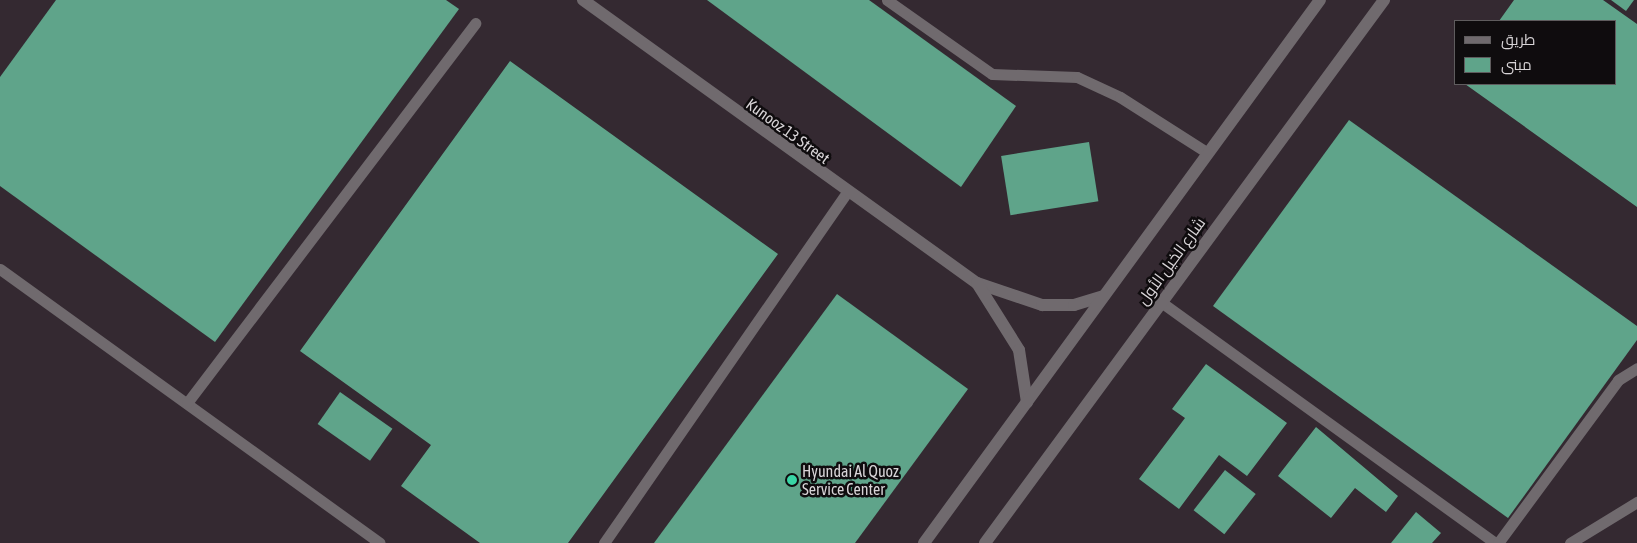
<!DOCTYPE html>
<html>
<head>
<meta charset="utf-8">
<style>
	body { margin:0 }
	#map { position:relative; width:1637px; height:543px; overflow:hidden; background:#282226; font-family:"Asap Condensed",Cairo,sans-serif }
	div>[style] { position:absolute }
	.built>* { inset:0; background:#342931 }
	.building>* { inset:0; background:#5fa48a; transform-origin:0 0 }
	.service>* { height:11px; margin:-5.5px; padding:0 5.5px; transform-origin:5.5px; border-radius:5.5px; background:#706a6e }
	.minor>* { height:12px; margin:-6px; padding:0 6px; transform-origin:6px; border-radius:6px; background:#706a6e }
	.secondary>* { height:12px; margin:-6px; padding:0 6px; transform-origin:6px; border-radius:6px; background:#706a6e }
	.dots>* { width:14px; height:14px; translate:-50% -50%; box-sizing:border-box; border:2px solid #0f0c0e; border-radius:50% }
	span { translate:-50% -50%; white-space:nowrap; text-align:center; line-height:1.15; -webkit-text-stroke:5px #0f0c0e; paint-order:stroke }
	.street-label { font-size:16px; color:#d8d4d7 }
	.poi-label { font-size:16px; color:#d8d4d7 }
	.left { translate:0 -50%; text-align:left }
	.legend { position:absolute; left:1454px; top:20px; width:162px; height:65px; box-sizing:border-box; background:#0f0c0e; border:1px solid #5f5c5e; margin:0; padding:6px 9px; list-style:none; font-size:15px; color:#d8d4d7 }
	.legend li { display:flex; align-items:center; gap:10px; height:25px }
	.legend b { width:25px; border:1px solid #5f5c5e }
</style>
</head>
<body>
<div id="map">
	<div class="built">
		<div style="clip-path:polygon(evenodd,0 0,1637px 0,1637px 543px,0 543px,0 0,1456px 21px,1616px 21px,1616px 84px,1456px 84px,1456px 21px)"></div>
	</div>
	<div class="building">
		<div style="clip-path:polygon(56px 0,446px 0,459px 9px,215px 342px,0 186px,0 77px)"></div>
		<div style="clip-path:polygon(707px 0,869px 0,1016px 106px,961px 187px)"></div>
		<div style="clip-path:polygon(1514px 0,1603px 0,1637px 24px,1637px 207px,1465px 84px,1616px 84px,1616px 21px,1499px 21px)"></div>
		<div style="clip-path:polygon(1611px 0,1634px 0,1626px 11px)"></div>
		<div style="clip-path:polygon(510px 61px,778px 254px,568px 543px,480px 543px,401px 486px,431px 445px,300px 351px)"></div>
		<div style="clip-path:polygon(1349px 120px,1637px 326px,1637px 340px,1508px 518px,1213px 306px)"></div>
		<div style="left:1089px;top:142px;width:60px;height:89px;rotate:81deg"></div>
		<div style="clip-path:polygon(837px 294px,968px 389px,855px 543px,654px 543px)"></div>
		<div style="clip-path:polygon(1206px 364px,1287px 423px,1247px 476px,1219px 455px,1179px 509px,1139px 479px,1185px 418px,1172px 409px)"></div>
		<div style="left:340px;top:392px;width:64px;height:39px;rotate:35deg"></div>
		<div style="clip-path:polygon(1316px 427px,1398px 496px,1386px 512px,1355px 488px,1331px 518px,1278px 476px)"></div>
		<div style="left:1225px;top:470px;width:39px;height:51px;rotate:38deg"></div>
		<div style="clip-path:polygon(1416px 512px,1441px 533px,1432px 543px,1391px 543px)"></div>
	</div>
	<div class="service">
		<div style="left:887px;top:0;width:128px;rotate:35.2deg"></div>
		<div style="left:992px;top:74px;width:85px;rotate:2deg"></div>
		<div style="left:1077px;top:77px;width:47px;rotate:24.9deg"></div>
		<div style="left:1120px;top:97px;width:104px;rotate:32.5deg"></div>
		<div style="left:0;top:269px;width:468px;rotate:35.8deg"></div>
		<div style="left:1161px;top:302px;width:412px;rotate:35.8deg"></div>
		<div style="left:187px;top:403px;width:477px;rotate:-52.8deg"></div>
		<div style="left:604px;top:543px;width:426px;rotate:-55.3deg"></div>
		<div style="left:1498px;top:543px;width:202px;rotate:-53.6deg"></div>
		<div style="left:1618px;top:380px;width:22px;rotate:-32deg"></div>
		<div style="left:1570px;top:543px;width:79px;rotate:-31.5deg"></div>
	</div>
	<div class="minor">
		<div style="left:583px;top:0;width:485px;rotate:35.7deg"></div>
		<div style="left:977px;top:283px;width:69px;rotate:18.7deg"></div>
		<div style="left:1042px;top:305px;width:32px"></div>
		<div style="left:1074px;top:305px;width:31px;rotate:-17deg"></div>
		<div style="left:977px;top:283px;width:79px;rotate:57.9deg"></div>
		<div style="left:1019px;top:350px;width:53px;rotate:81.3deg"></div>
	</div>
	<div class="secondary">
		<div style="left:924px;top:543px;width:672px;rotate:-53.9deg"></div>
		<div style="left:985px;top:543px;width:674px;rotate:-53.69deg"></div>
	</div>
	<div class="dots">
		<div style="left:792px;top:480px;background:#39d4a5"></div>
	</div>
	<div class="street-label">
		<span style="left:788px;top:131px;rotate:36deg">Kunooz 13 Street</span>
		<span style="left:1171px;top:261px;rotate:-54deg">شارع الخيل الأول</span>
	</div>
	<div class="poi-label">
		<span class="left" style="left:802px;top:480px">Hyundai Al Quoz<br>Service Center</span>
	</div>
	<ul class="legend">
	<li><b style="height:6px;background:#706a6e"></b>طريق</li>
	<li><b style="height:14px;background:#5fa48a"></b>مبنى</li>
	</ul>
</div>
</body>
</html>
